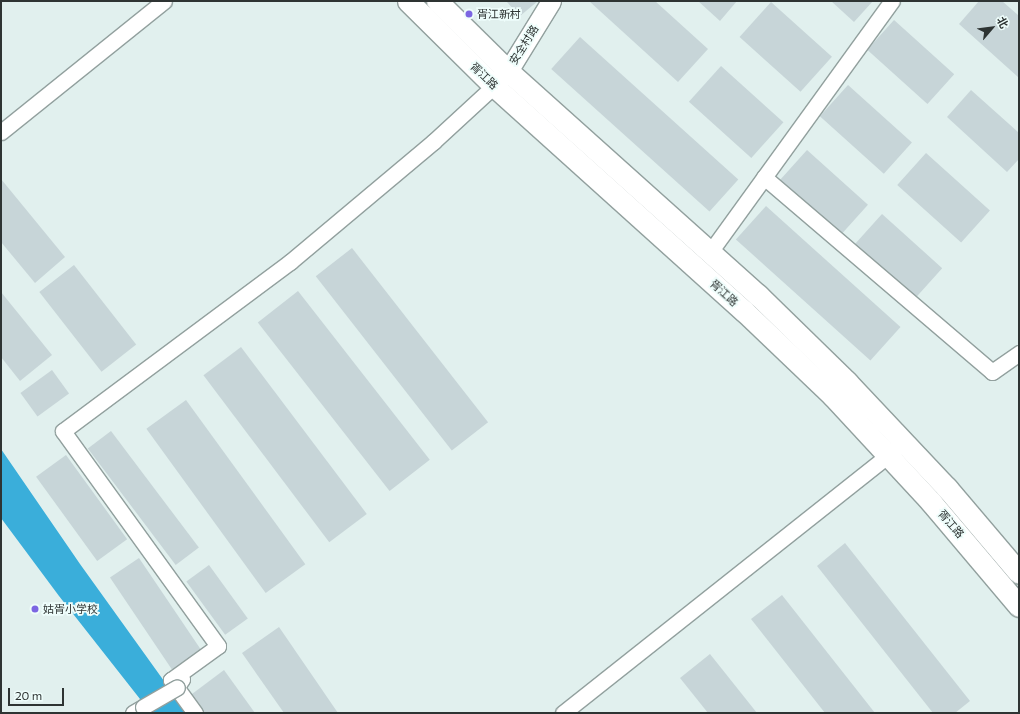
<!DOCTYPE html>
<html>
<head>
<meta charset="utf-8">
<style>
	body { margin:0 }
	#map { position:relative; width:1020px; height:714px; overflow:hidden; background:#e1f0ee; font-family:Commissioner,"Noto Sans SC",sans-serif }
	div>[style] { position:absolute }
	.water>* { inset:0; background:#3aaeda }
	.building>* { inset:0; background:#c7d5d8; transform-origin:0 0 }
	.roads { filter:drop-shadow(1px 0 #92a09e) drop-shadow(-1px 0 #92a09e) drop-shadow(0 1px #92a09e) drop-shadow(0 -1px #92a09e) }
	.minor>* { height:15px; margin:-7.5px; padding:0 7.5px; transform-origin:7.5px; border-radius:7.5px; background:#fff }
	.tertiary>* { height:19px; margin:-9.5px; padding:0 9.5px; transform-origin:9.5px; border-radius:9.5px; background:#fff }
	.secondary>* { height:21px; margin:-10.5px; padding:0 10.5px; transform-origin:10.5px; border-radius:10.5px; background:#fff }
	.bridges { filter:drop-shadow(1px 0 #92a09e) drop-shadow(-1px 0 #92a09e) drop-shadow(0 1px #92a09e) drop-shadow(0 -1px #92a09e) }
	.minor-bridge>* { height:15px; margin:-7.5px; padding:0 7.5px; transform-origin:7.5px; border-radius:7.5px; background:#fff }
	.dots>* { width:11px; height:11px; translate:-50% -50%; box-sizing:border-box; border:2px solid #eefdfb; border-radius:50% }
	span { translate:-50% -50%; white-space:nowrap; text-align:center; line-height:1.15; -webkit-text-stroke:3.5px #eefdfb; paint-order:stroke }
	.poi-label { font-size:11px; color:#2e3433 }
	.left { translate:0 -50%; text-align:left }
	.street-label { font-size:11px; color:#2e3433 }
	.frame { position:absolute; inset:0; border:2px solid #2e3433; pointer-events:none }
	.north { position:absolute; left:972px; top:8px; width:40px; height:40px; -webkit-text-stroke:3px #eefdfb; paint-order:stroke; rotate:62deg; font-size:11px; font-weight:700; line-height:16px; text-align:center; color:#2e3433 }
	.north::after { content:''; display:block; margin:auto; width:14px; height:18px; background:#2e3433; clip-path:polygon(50% 0,100% 100%,50% 72%,0 100%) }
	.scale { position:absolute; left:8px; top:688px; width:56px; height:18px; box-sizing:border-box; border:2px solid #2e3433; border-top:0; padding-left:5px; font-size:12px; line-height:14px; white-space:nowrap; color:#2e3433; -webkit-text-stroke:3px #eefdfb; paint-order:stroke }
</style>
</head>
<body>
<div id="map">
	<div class="water">
		<div style="clip-path:polygon(1px 449px,80px 564px,187px 713px,151px 713px,59px 596px,1px 518px)"></div>
	</div>
	<div class="building">
		<div style="clip-path:polygon(506px 1px,538px 1px,520px 16px)"></div>
		<div style="clip-path:polygon(589px 1px,655px 1px,708px 49px,678px 82px)"></div>
		<div style="clip-path:polygon(698px 1px,737px 1px,720px 21px)"></div>
		<div style="clip-path:polygon(831px 1px,873px 1px,854px 22px)"></div>
		<div style="clip-path:polygon(979px 1px,1002px 1px,1019px 16px,1019px 78px,959px 24px)"></div>
		<div style="left:771px;top:2px;width:82px;height:47px;rotate:42deg"></div>
		<div style="left:894px;top:20px;width:81px;height:40px;rotate:42deg"></div>
		<div style="left:580px;top:37px;width:213px;height:43px;rotate:42deg"></div>
		<div style="left:721px;top:66px;width:84px;height:48px;rotate:42deg"></div>
		<div style="left:848px;top:85px;width:86px;height:42px;rotate:42deg"></div>
		<div style="clip-path:polygon(971px 90px,1019px 133px,1019px 159px,1007px 172px,947px 117px)"></div>
		<div style="left:807px;top:150px;width:82px;height:40px;rotate:42deg"></div>
		<div style="left:926px;top:153px;width:86px;height:43px;rotate:42deg"></div>
		<div style="clip-path:polygon(1px 179px,65px 257px,35px 283px,1px 242px)"></div>
		<div style="left:766px;top:206px;width:181px;height:45px;rotate:42deg"></div>
		<div style="left:882px;top:214px;width:81px;height:43px;rotate:42deg"></div>
		<div style="left:352px;top:248px;width:221px;height:46px;rotate:52deg"></div>
		<div style="left:74px;top:265px;width:101px;height:44px;rotate:52deg"></div>
		<div style="left:298px;top:291px;width:214px;height:51px;rotate:52deg"></div>
		<div style="clip-path:polygon(1px 292px,52px 355px,20px 381px,1px 357px)"></div>
		<div style="left:241px;top:347px;width:209px;height:47px;rotate:53deg"></div>
		<div style="left:52px;top:370px;width:29px;height:39px;rotate:54deg"></div>
		<div style="left:186px;top:400px;width:203px;height:49px;rotate:54deg"></div>
		<div style="left:111px;top:431px;width:146px;height:29px;rotate:53deg"></div>
		<div style="left:66px;top:455px;width:104px;height:37px;rotate:54deg"></div>
		<div style="clip-path:polygon(845px 543px,970px 701px,955px 713px,933px 713px,817px 566px)"></div>
		<div style="left:139px;top:558px;width:112px;height:35px;rotate:56deg"></div>
		<div style="left:209px;top:565px;width:66px;height:28px;rotate:54deg"></div>
		<div style="clip-path:polygon(782px 595px,875px 713px,825px 713px,751px 619px)"></div>
		<div style="clip-path:polygon(279px 627px,338px 713px,284px 713px,242px 653px)"></div>
		<div style="clip-path:polygon(710px 654px,757px 713px,708px 713px,680px 678px)"></div>
		<div style="clip-path:polygon(224px 670px,255px 713px,199px 713px,188px 697px)"></div>
	</div>
	<div class="roads">
		<div class="minor">
			<div style="left:1px;top:132px;width:209px;rotate:-38.8deg"></div>
			<div style="left:764px;top:177px;width:300px;rotate:40.5deg"></div>
			<div style="left:992px;top:372px;width:33px;rotate:-35deg"></div>
			<div style="left:710px;top:252px;width:310px;rotate:-54.1deg"></div>
			<div style="left:171px;top:680px;width:41px;rotate:54deg"></div>
			<div style="left:177px;top:687px;width:9px;rotate:-58deg"></div>
			<div style="left:182px;top:679px;width:11px;rotate:175deg"></div>
			<div style="left:171px;top:680px;width:58px;rotate:-35.9deg"></div>
			<div style="left:218px;top:646px;width:265px;rotate:-125.8deg"></div>
			<div style="left:63px;top:431px;width:283px;rotate:-36.7deg"></div>
			<div style="left:290px;top:262px;width:187px;rotate:-40deg"></div>
			<div style="left:433px;top:142px;width:83px;rotate:-42.6deg"></div>
			<div style="left:133px;top:713px;width:12px;rotate:-31deg"></div>
			<div style="left:563px;top:713px;width:424px;rotate:-38.4deg"></div>
		</div>
		<div class="tertiary">
			<div style="left:498px;top:81px;width:14px;rotate:-45deg"></div>
			<div style="left:508px;top:71px;width:82px;rotate:-58.4deg"></div>
		</div>
		<div class="secondary">
			<div style="left:408px;top:1px;width:121px;rotate:44.7deg"></div>
			<div style="left:494px;top:86px;width:336px;rotate:42deg"></div>
			<div style="left:744px;top:311px;width:123px;rotate:43.7deg"></div>
			<div style="left:833px;top:396px;width:144px;rotate:47.2deg"></div>
			<div style="left:931px;top:502px;width:136px;rotate:49.8deg"></div>
			<div style="left:437px;top:1px;width:100px;rotate:44.6deg"></div>
			<div style="left:508px;top:71px;width:336px;rotate:41.9deg"></div>
			<div style="left:758px;top:295px;width:124px;rotate:44.3deg"></div>
			<div style="left:847px;top:382px;width:146px;rotate:46.7deg"></div>
			<div style="left:947px;top:488px;width:111px;rotate:49.7deg"></div>
		</div>
	</div>
	<div class="bridges">
		<div class="minor-bridge">
			<div style="left:143px;top:707px;width:39px;rotate:-30deg"></div>
		</div>
	</div>
	<div class="dots">
		<div style="left:469px;top:14px;background:#7c66e2"></div>
		<div style="left:35px;top:609px;background:#7c66e2"></div>
	</div>
	<div class="poi-label">
		<span class="left" style="left:477px;top:14px">胥江新村</span>
		<span class="left" style="left:43px;top:609px">姑胥小学校</span>
	</div>
	<div class="street-label">
		<span style="left:524px;top:45px;rotate:-58deg">安全村路</span>
		<span style="left:484px;top:76px;rotate:44deg">胥江路</span>
		<span style="left:724px;top:293px;rotate:42deg">胥江路</span>
		<span style="left:951px;top:524px;rotate:49deg">胥江路</span>
	</div>
	<div class="frame"></div>
	<div class="north">北</div>
	<div class="scale">20 m</div>
</div>
</body>
</html>
